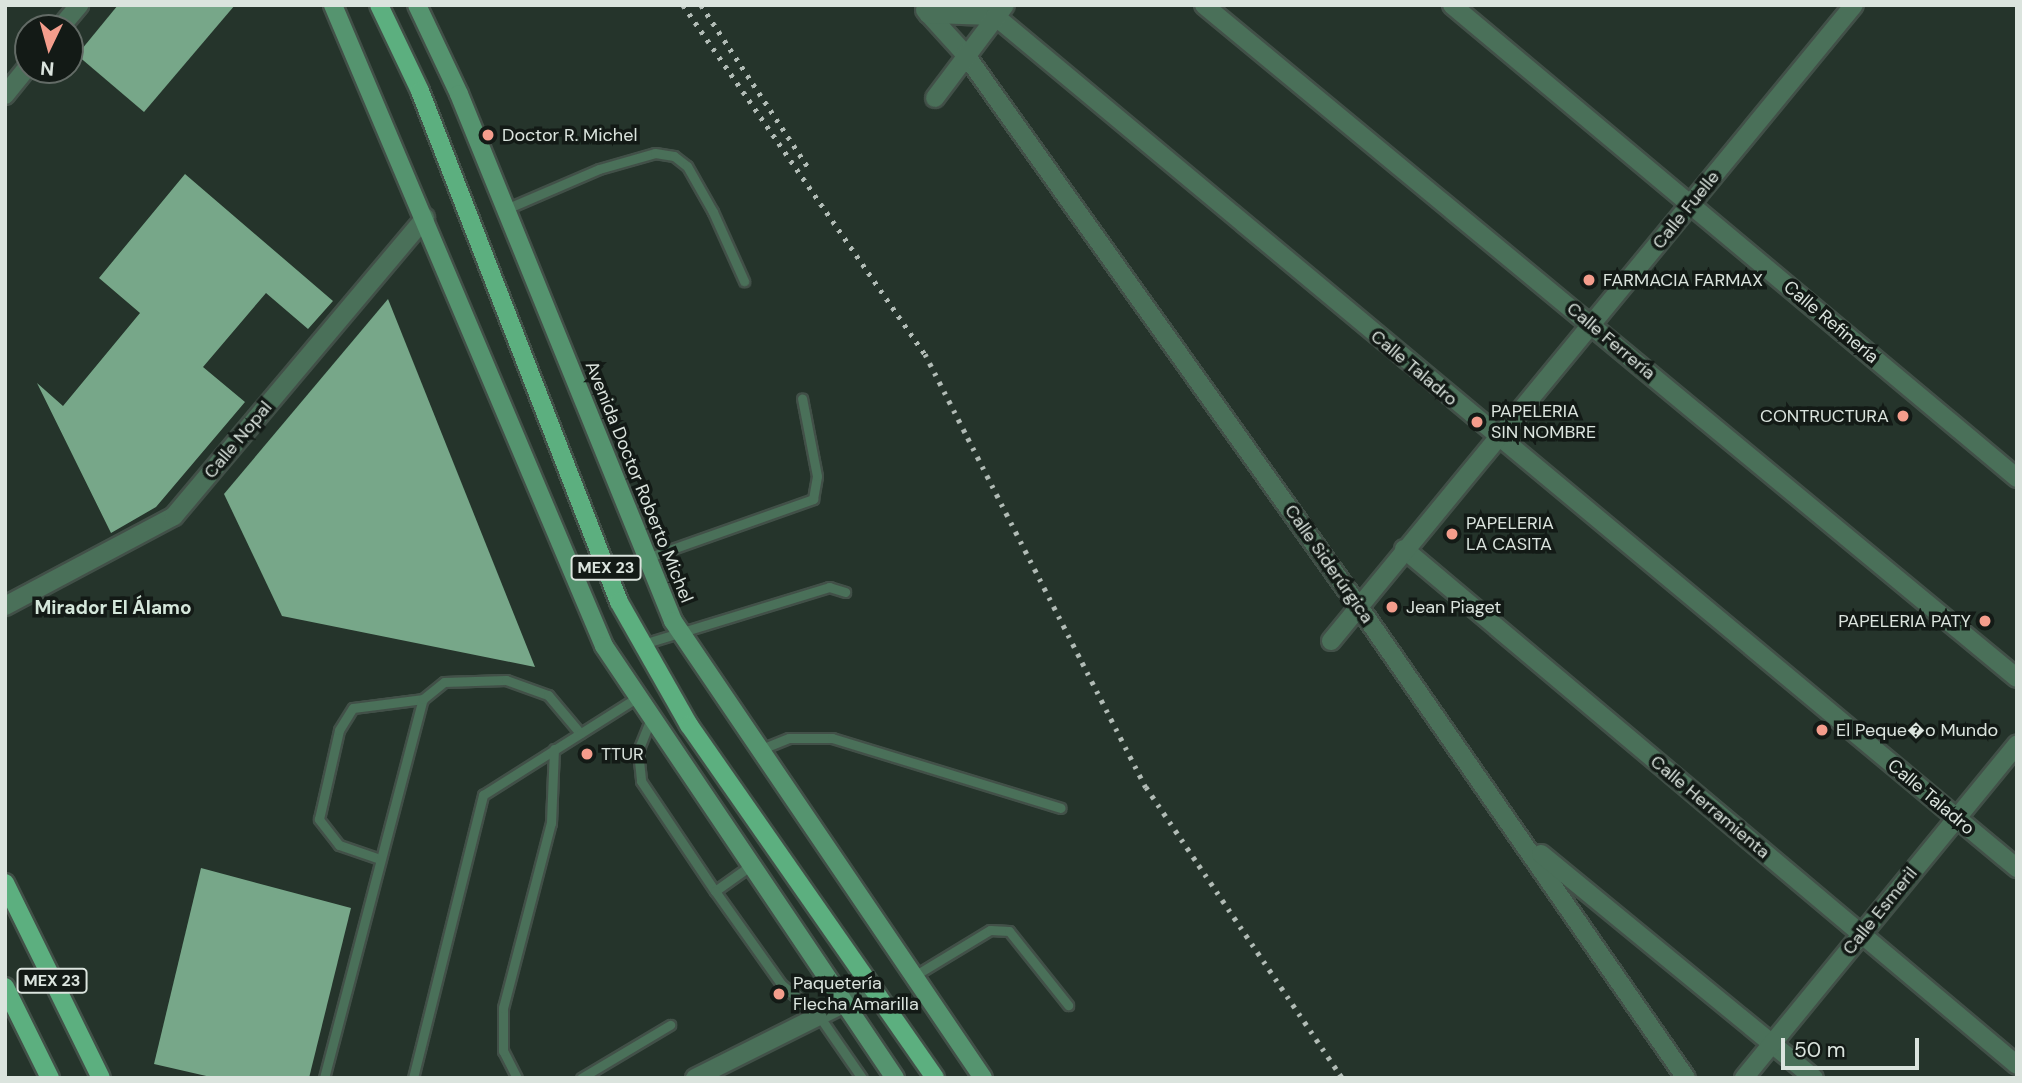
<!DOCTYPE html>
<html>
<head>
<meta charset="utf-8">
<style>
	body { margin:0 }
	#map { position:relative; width:2022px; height:1083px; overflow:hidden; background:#25342b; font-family:"DM Sans",sans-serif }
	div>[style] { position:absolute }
	.building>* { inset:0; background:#77a789 }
	.roads { filter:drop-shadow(2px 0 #425048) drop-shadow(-2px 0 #425048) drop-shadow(0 2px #425048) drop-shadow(0 -2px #425048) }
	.lane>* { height:9px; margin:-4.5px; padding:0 4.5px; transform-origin:4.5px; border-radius:4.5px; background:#4a7059 }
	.street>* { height:18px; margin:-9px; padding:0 9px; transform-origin:9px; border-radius:9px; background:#4a7059 }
	.secondary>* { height:18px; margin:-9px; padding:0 9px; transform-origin:9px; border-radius:9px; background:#55946f }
	.primary>* { height:18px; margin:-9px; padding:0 9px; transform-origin:9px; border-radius:9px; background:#5caf7f }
	.rail>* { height:5px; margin-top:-2.5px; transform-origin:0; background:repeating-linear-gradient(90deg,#b2bcb6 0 3.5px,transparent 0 10.5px) }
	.dots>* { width:19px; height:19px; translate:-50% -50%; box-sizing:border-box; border:4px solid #131a16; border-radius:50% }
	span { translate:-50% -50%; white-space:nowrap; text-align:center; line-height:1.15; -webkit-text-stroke:7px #131a16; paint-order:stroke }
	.shield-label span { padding:2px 5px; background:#131a16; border:2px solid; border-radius:5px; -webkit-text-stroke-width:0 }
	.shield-label { font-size:16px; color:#dbe4de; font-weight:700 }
	.poi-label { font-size:18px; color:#dbe4de }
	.left { translate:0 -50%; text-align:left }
	.right { translate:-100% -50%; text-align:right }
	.street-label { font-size:18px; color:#dbe4de }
	.neighbourhood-label { font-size:19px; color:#d5e7db; font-weight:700 }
	.frame { position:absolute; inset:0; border:7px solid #dbe4de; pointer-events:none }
	.north { position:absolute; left:14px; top:14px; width:70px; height:70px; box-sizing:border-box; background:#131a16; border:2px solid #636b66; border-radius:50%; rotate:185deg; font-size:19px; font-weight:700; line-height:28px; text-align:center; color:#dbe4de }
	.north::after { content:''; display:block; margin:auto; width:24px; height:32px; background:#f49d8c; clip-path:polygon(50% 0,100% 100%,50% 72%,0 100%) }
	.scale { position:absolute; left:1781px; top:1038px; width:138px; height:32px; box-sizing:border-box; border:4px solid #dbe4de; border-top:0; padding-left:9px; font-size:21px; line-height:24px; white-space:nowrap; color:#dbe4de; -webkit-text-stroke:5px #131a16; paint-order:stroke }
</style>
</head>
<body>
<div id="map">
	<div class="building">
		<div style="clip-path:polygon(118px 5px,235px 5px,144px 112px,77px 55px)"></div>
		<div style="clip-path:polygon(185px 174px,333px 301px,308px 329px,266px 293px,203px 367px,245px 402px,156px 507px,111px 533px,37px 383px,63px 406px,140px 313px,99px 278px)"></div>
		<div style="clip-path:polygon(388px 299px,535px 667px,282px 616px,224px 494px)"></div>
		<div style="clip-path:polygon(201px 868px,351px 908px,309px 1078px,215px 1078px,154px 1064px)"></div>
	</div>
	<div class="roads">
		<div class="lane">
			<div style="left:506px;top:209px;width:101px;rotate:-23.3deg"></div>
			<div style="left:599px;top:169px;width:58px;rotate:-15.9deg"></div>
			<div style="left:655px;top:153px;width:19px;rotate:9deg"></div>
			<div style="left:674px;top:156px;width:16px;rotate:38deg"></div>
			<div style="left:687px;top:166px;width:53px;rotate:60.5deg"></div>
			<div style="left:713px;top:212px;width:76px;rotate:65.8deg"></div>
			<div style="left:607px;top:572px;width:219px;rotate:-19.5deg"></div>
			<div style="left:813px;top:499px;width:23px;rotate:-80deg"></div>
			<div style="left:817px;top:476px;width:79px;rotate:-100.9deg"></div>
			<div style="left:643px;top:644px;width:195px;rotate:-17deg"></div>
			<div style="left:829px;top:587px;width:17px;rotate:17deg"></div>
			<div style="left:650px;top:721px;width:32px;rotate:112deg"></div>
			<div style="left:638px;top:751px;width:30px;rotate:84deg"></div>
			<div style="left:641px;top:781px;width:133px;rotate:56.1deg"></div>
			<div style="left:759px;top:750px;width:32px;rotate:-22deg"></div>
			<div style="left:789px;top:738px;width:43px"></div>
			<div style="left:832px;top:738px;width:239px;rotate:17deg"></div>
			<div style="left:377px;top:858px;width:40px;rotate:-161.1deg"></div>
			<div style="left:339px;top:845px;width:33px;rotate:-128deg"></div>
			<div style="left:319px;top:819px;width:91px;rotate:-77.3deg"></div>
			<div style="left:339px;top:730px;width:26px;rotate:-58deg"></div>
			<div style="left:353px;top:708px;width:71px;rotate:-7.3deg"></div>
			<div style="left:750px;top:866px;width:43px;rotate:144.5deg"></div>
			<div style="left:715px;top:891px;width:114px;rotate:54.6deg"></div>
			<div style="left:781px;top:984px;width:50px;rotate:40.1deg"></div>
			<div style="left:819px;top:1016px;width:75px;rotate:55.3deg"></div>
			<div style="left:914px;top:976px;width:89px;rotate:-31.2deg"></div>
			<div style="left:990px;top:930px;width:19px;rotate:3deg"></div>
			<div style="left:1009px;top:931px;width:95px;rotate:51.4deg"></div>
			<div style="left:324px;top:1078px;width:392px;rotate:-75.4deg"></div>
			<div style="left:423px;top:699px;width:27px;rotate:-39deg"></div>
			<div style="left:444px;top:682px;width:62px;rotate:-1.8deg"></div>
			<div style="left:506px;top:680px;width:45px;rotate:19.7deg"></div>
			<div style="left:548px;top:695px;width:50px;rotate:49.9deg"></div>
			<div style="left:413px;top:1078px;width:292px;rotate:-76.1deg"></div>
			<div style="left:483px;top:795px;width:180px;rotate:-32.3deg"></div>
			<div style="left:517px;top:1078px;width:30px;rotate:-117deg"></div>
			<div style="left:503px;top:1051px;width:43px;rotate:-90deg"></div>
			<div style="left:503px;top:1008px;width:191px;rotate:-75.5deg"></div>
			<div style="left:551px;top:823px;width:74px;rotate:-87.7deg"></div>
			<div style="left:581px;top:1078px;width:104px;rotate:-30.8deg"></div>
		</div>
		<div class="street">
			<div style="left:1204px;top:5px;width:1055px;rotate:39.62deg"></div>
			<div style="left:1452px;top:5px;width:737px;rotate:39.93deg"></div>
			<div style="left:925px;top:10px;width:59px;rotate:47.7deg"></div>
			<div style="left:965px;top:54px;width:675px;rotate:54.52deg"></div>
			<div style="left:1357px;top:604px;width:577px;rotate:55.24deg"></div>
			<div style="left:928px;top:14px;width:67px;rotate:1.7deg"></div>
			<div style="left:995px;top:16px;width:1331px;rotate:39.82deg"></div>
			<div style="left:60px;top:28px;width:30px;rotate:-50deg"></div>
			<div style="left:5px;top:95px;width:36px;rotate:-51deg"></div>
			<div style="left:935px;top:98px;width:116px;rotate:-53deg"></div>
			<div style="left:1404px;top:549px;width:801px;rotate:40.09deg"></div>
			<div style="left:5px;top:606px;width:191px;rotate:-28deg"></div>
			<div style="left:174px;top:516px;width:390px;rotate:-49.9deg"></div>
			<div style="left:1331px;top:641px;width:823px;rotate:-50.57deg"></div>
			<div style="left:1541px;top:854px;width:353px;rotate:39.4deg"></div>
			<div style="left:695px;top:1078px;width:199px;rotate:-26.6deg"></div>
			<div style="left:1744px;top:1078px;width:431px;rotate:-50.7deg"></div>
		</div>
		<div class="secondary">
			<div style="left:333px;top:5px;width:696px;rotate:67.08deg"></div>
			<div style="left:604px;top:646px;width:521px;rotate:56.04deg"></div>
			<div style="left:417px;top:5px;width:98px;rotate:64.7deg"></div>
			<div style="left:459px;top:94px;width:569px;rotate:67.9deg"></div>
			<div style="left:673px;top:621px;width:552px;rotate:55.85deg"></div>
		</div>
		<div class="primary">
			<div style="left:379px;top:5px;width:95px;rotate:64.5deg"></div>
			<div style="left:420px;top:91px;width:548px;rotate:68.72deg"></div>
			<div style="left:619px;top:602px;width:142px;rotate:60.4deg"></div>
			<div style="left:689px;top:725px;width:430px;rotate:55.1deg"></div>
			<div style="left:5px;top:883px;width:217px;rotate:63.8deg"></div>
			<div style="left:5px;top:987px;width:102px;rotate:63.7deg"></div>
		</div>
	</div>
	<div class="rail">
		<div style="left:683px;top:5px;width:425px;rotate:55.3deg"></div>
		<div style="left:925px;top:354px;width:486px;rotate:63deg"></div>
		<div style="left:1146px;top:787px;width:351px;rotate:56deg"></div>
		<div style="left:701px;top:5px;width:193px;rotate:56.6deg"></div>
	</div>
	<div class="dots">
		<div style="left:488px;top:135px;background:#f49d8c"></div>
		<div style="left:1589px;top:280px;background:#f49d8c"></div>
		<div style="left:1903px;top:416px;background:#f49d8c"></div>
		<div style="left:1477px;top:422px;background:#f49d8c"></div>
		<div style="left:1452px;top:534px;background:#f49d8c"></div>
		<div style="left:1392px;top:607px;background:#f49d8c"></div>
		<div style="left:1985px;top:621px;background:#f49d8c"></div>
		<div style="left:1822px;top:730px;background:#f49d8c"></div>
		<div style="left:587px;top:754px;background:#f49d8c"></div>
		<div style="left:779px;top:994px;background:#f49d8c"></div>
	</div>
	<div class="shield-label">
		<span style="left:606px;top:568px">MEX 23</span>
		<span style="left:52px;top:981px">MEX 23</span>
	</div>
	<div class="poi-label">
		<span class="left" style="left:502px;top:135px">Doctor R. Michel</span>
		<span class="left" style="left:1603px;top:280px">FARMACIA FARMAX</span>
		<span class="left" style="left:1491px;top:422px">PAPELERIA<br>SIN NOMBRE</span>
		<span class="right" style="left:1889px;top:416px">CONTRUCTURA</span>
		<span class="left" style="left:1466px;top:534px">PAPELERIA<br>LA CASITA</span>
		<span class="left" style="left:1406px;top:607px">Jean Piaget</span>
		<span class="right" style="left:1971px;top:621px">PAPELERIA PATY</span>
		<span class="left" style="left:1836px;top:730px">El Peque�o Mundo</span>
		<span class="left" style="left:601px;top:754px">TTUR</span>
		<span class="left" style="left:793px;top:994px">Paquetería<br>Flecha Amarilla</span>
	</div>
	<div class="street-label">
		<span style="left:1686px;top:210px;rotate:-51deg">Calle Fuelle</span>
		<span style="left:1831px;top:322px;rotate:40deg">Calle Refinería</span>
		<span style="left:1611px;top:341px;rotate:40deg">Calle Ferrería</span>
		<span style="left:1414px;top:368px;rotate:40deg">Calle Taladro</span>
		<span style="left:238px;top:440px;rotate:-50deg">Calle Nopal</span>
		<span style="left:639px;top:482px;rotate:68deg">Avenida Doctor Roberto Michel</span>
		<span style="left:1329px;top:564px;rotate:55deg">Calle Siderúrgica</span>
		<span style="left:1931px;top:797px;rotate:40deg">Calle Taladro</span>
		<span style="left:1710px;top:807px;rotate:40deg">Calle Herramienta</span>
		<span style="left:1880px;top:911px;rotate:-51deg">Calle Esmeril</span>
	</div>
	<div class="neighbourhood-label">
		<span style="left:113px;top:608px">Mirador El Álamo</span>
	</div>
	<div class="frame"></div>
	<div class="north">N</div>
	<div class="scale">50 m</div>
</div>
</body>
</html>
